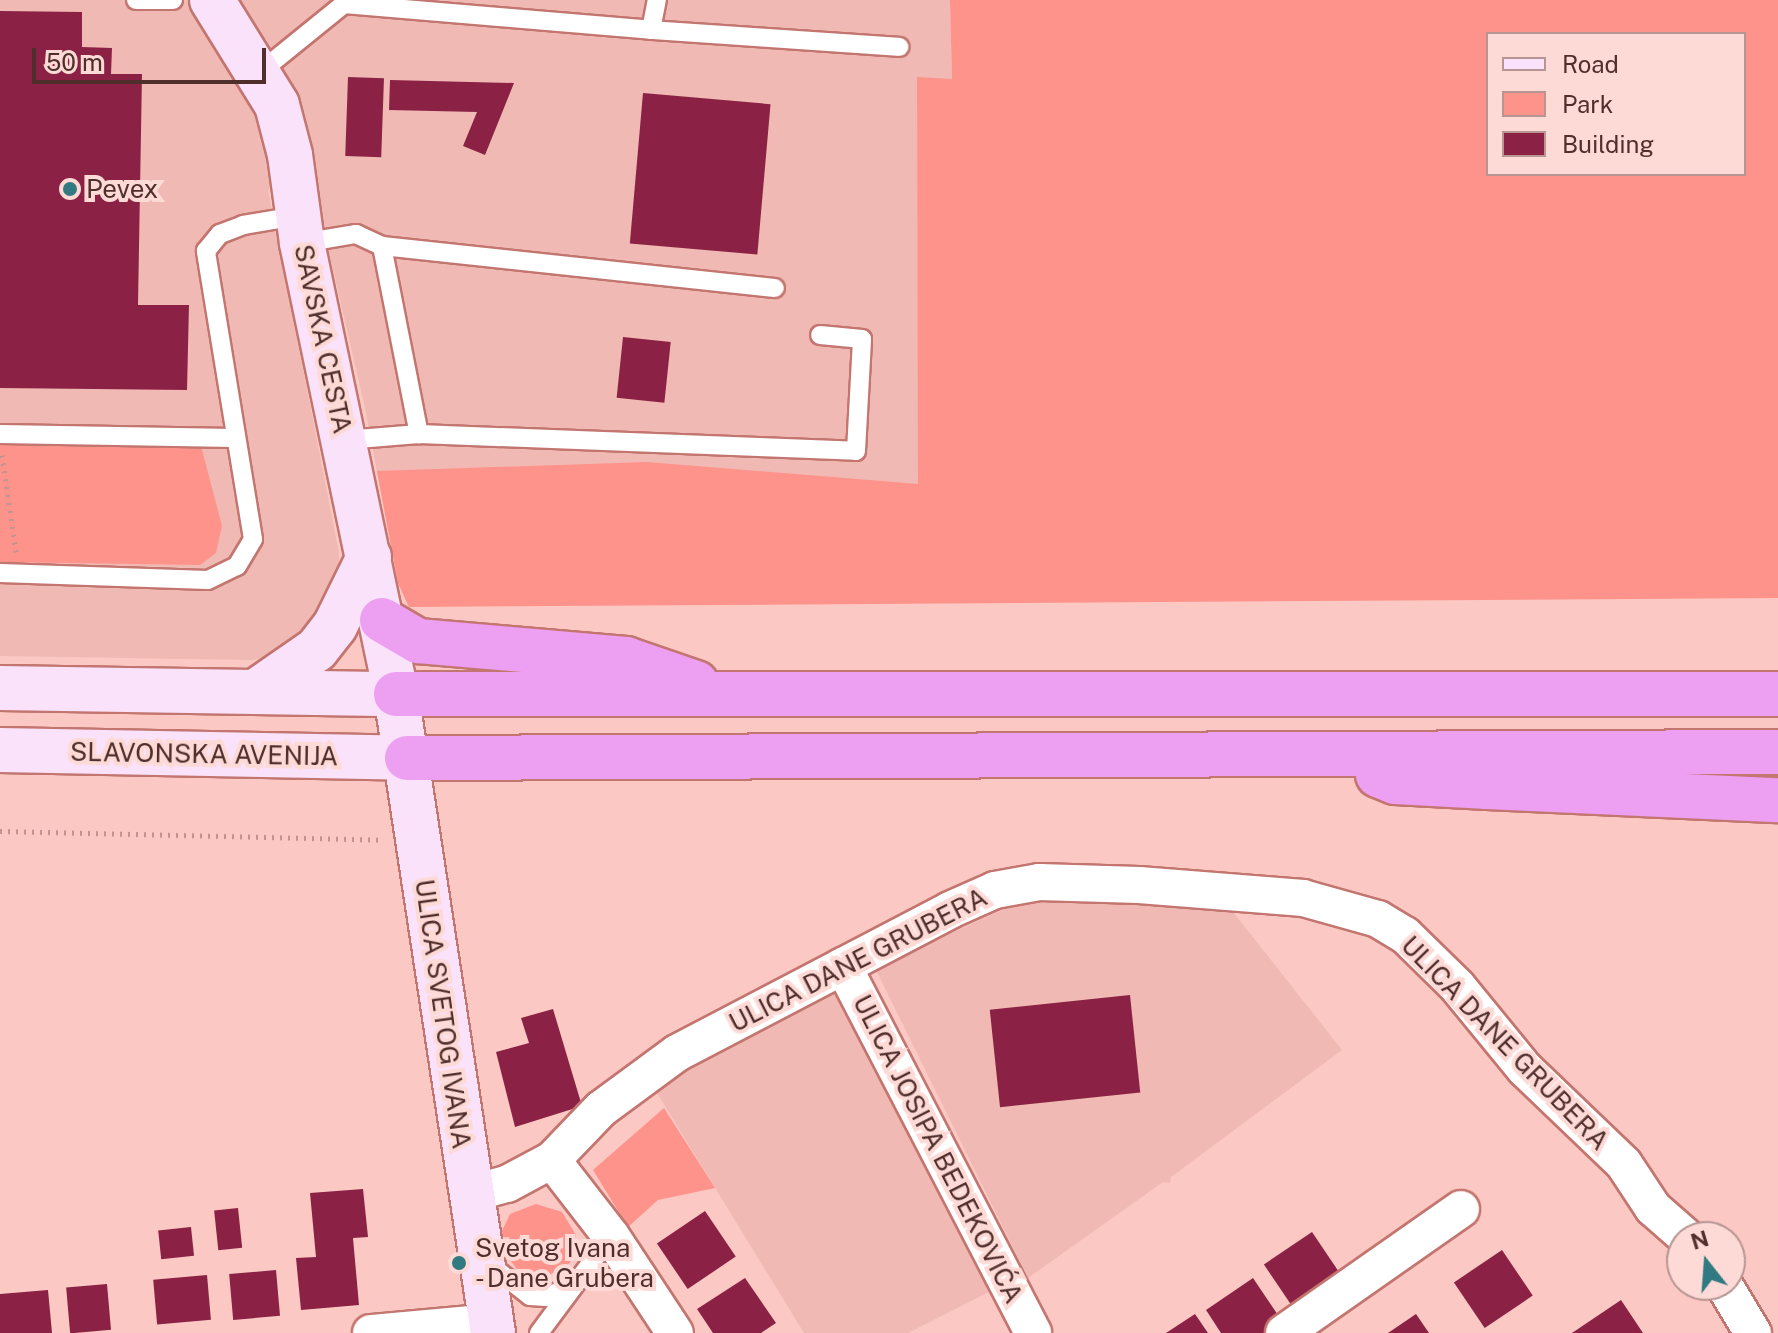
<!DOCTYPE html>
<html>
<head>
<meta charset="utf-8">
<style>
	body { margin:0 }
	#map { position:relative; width:1778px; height:1333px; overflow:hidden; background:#fcc8c3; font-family:"Public Sans",sans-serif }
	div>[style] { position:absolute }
	.built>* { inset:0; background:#f0b9b3 }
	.green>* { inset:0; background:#fe938b }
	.building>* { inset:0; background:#8b2245; transform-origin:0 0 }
	.path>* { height:5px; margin-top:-2.5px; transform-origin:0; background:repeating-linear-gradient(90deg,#c29490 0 2px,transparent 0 8px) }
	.roads { filter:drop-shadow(2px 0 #c3756f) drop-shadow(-2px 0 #c3756f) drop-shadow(0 2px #c3756f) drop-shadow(0 -2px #c3756f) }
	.lane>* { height:18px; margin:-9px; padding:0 9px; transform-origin:9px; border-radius:9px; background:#fff }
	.street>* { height:36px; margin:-18px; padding:0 18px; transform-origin:18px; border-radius:18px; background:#fff }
	.secondary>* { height:44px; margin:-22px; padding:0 22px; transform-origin:22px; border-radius:22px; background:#fae2fb }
	.highway>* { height:44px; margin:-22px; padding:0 22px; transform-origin:22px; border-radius:22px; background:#ed9ff1 }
	.dots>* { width:22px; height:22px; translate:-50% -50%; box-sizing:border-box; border:4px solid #fddad6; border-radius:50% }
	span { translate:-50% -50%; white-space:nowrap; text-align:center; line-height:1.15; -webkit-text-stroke:8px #fddad6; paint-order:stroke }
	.poi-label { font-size:26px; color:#4f2e2b }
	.left { translate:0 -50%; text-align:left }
	.street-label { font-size:26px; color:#4f2e2b }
	.legend { position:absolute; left:1486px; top:32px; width:260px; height:144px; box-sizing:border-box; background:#fddad6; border:2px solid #b79592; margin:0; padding:10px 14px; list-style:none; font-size:24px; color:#4f2e2b }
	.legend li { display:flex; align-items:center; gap:16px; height:40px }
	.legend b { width:40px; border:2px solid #b79592 }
	.north { position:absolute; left:1666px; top:1221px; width:80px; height:80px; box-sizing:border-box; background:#fddad6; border:2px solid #b79592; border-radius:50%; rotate:343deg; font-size:22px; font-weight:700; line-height:32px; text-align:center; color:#4f2e2b }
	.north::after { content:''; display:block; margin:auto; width:28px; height:36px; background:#317a82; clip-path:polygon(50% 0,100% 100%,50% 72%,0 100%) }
	.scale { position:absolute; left:32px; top:48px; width:234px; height:36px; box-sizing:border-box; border:4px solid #4f2e2b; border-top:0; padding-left:10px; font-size:24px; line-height:28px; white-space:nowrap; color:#4f2e2b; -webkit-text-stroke:6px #fddad6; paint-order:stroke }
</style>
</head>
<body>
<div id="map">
	<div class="built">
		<div style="clip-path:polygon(0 0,194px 0,259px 104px,275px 181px,268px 190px,339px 553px,339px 575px,326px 618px,279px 655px,253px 660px,0 656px)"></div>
		<div style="clip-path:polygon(227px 0,950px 0,952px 80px,917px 78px,919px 485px,409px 607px,398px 583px,365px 408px,301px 131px,279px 63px)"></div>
		<div style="clip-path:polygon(1024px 900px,1230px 908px,1342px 1050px,1171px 1177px,1170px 1183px,1163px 1182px,1028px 1278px,875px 968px)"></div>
		<div style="clip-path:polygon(842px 991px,999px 1287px,908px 1333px,804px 1333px,654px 1088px,826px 993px)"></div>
	</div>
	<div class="green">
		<div style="clip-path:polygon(evenodd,950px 0,1778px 0,1778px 598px,409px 607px,398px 583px,377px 471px,647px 462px,918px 484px,917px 77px,952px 79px,950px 0,1488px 34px,1744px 34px,1744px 174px,1488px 174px,1488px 34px)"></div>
		<div style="clip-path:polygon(171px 426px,200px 442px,222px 526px,216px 553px,200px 565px,0 562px,0 444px,134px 443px)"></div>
		<div style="clip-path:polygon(664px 1108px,715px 1188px,658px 1200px,628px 1227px,593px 1170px)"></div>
		<div style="clip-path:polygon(536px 1204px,562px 1212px,576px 1235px,570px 1263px,542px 1279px,517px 1269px,510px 1260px,516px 1258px,509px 1237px,503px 1237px,502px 1231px,510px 1214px)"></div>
	</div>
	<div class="building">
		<div style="clip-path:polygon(0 11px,82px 12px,82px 47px,112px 48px,111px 74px,142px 74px,138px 305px,189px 305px,187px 390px,0 388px)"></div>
		<div style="left:348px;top:77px;width:36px;height:79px;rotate:2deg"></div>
		<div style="clip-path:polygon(390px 80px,514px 83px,485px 155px,463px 146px,477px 112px,389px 110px)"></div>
		<div style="left:643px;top:93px;width:128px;height:151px;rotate:5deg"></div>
		<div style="left:623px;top:337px;width:48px;height:61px;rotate:6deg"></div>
		<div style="left:1130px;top:995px;width:98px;height:141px;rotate:84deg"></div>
		<div style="clip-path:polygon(553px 1009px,582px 1106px,515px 1127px,496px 1052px,529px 1043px,521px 1018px)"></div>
		<div style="clip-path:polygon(363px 1189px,368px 1237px,353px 1238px,359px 1305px,301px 1310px,296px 1258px,316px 1257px,310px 1193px)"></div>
		<div style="left:238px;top:1208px;width:40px;height:24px;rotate:84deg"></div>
		<div style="left:705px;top:1211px;width:55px;height:58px;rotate:56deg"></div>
		<div style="left:191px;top:1227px;width:29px;height:33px;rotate:84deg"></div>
		<div style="left:1312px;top:1232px;width:55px;height:58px;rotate:56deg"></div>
		<div style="left:1502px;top:1250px;width:55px;height:58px;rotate:56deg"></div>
		<div style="left:276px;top:1270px;width:46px;height:47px;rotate:85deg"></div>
		<div style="left:207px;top:1275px;width:45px;height:54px;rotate:85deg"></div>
		<div style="clip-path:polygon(745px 1278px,776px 1323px,761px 1333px,713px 1333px,697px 1309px)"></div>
		<div style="clip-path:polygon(1253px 1278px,1284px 1324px,1270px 1333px,1221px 1333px,1206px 1310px)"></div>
		<div style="left:107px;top:1284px;width:46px;height:41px;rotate:85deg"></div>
		<div style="clip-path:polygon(48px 1290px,52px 1333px,0 1333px,0 1294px)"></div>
		<div style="clip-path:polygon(1621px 1300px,1643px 1333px,1572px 1333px)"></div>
		<div style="clip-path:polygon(1195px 1314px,1208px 1333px,1166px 1333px)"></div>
		<div style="clip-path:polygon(1416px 1314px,1429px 1333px,1388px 1333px)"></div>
	</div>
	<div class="path">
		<div style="left:2px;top:455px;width:98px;rotate:81.8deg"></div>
		<div style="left:0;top:831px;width:383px;rotate:1.3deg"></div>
	</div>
	<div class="roads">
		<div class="lane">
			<div style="left:136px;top:0;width:37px"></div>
			<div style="left:651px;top:30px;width:249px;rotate:3.9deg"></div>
			<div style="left:260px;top:72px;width:108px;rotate:-39deg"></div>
			<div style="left:344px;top:4px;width:308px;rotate:4.8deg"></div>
			<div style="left:651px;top:30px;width:31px;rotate:-79deg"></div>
			<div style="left:302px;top:243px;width:55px;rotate:-9.5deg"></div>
			<div style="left:356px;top:234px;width:29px;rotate:25deg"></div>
			<div style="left:382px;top:246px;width:192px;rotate:78.9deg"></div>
			<div style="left:419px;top:434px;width:437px;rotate:2.2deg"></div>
			<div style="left:856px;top:451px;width:112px;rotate:-86.9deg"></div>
			<div style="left:862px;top:339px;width:42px;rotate:-174.6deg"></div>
			<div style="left:382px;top:246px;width:395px;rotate:6.1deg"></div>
			<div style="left:0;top:434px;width:234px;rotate:1deg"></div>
			<div style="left:345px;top:440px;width:74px;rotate:-4.6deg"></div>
			<div style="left:0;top:573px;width:208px;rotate:1.9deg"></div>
			<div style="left:208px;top:580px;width:32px;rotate:-26deg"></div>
			<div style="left:237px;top:566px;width:31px;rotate:-59deg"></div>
			<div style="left:253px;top:539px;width:292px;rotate:-99.3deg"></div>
			<div style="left:206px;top:251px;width:22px;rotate:-51deg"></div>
			<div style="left:220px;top:234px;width:25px;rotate:-21deg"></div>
			<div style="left:243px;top:225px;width:55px;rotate:-9.5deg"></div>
			<div style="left:489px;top:1264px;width:52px;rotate:38deg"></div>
			<div style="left:530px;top:1296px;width:16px;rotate:4deg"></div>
			<div style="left:546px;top:1297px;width:30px;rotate:-23deg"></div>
			<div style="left:539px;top:1333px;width:121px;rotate:-53.4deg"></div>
		</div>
		<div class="street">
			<div style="left:843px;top:966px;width:413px;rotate:62.6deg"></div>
			<div style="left:552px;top:1160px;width:96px;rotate:52.2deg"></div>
			<div style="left:611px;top:1236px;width:116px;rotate:56.6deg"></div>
			<div style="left:469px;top:1194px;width:39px;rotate:-15deg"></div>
			<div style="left:507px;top:1184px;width:51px;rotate:-28.1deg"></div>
			<div style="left:552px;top:1160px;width:71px;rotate:-46.1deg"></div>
			<div style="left:601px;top:1109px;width:94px;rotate:-36.4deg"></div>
			<div style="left:677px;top:1053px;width:308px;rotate:-27.6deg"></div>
			<div style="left:950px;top:910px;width:49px;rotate:-24deg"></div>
			<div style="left:995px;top:890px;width:45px;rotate:-10.3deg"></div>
			<div style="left:1039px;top:882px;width:100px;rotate:1.7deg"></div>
			<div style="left:1139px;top:885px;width:165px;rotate:4.5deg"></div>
			<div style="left:1303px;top:898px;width:78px;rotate:15.6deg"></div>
			<div style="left:1378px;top:919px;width:31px;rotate:31deg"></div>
			<div style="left:1405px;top:935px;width:73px;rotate:44.4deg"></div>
			<div style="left:1457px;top:986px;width:107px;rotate:50.7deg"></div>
			<div style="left:1525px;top:1069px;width:137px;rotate:43.8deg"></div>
			<div style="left:1624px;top:1164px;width:53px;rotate:56.6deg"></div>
			<div style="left:1653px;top:1208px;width:44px;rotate:41.3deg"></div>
			<div style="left:1724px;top:1285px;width:56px;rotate:58.9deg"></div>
			<div style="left:371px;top:1333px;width:121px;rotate:-5.2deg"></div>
			<div style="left:1284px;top:1333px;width:216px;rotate:-35deg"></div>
		</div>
		<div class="secondary">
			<div style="left:212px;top:0;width:123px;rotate:58.2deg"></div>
			<div style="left:277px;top:105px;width:52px;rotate:75.4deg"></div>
			<div style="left:290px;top:155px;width:89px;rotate:82.2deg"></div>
			<div style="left:302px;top:243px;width:461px;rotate:78.2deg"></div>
			<div style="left:396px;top:694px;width:646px;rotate:81.37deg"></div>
			<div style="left:0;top:688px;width:396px;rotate:0.9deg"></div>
			<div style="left:255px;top:692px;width:75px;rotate:-34.7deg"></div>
			<div style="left:317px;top:649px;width:29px;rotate:-52deg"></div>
			<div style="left:335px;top:626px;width:77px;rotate:-63.8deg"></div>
			<div style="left:0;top:750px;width:407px;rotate:1.1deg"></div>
		</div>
		<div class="highway">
			<div style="left:382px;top:620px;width:42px;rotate:30.3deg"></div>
			<div style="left:418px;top:641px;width:209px;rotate:4.9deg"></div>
			<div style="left:626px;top:659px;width:74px;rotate:18.9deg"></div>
			<div style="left:396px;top:694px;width:1382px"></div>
			<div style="left:407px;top:758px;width:1371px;rotate:-0.25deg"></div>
			<div style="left:1378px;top:775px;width:18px;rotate:22deg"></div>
			<div style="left:1395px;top:782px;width:92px;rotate:3.1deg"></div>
			<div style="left:1487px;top:787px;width:291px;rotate:2.6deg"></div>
		</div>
	</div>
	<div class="dots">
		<div style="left:70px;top:189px;background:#317a82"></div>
		<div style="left:459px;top:1263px;background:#317a82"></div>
	</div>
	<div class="poi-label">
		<span class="left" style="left:86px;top:189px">Pevex</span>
		<span class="left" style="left:475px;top:1263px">Svetog Ivana<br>- Dane Grubera</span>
	</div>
	<div class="street-label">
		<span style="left:323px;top:339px;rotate:78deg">SAVSKA CESTA</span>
		<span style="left:204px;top:754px;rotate:1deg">SLAVONSKA AVENIJA</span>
		<span style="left:858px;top:960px;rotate:-27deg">ULICA DANE GRUBERA</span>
		<span style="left:443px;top:1014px;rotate:82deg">ULICA SVETOG IVANA</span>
		<span style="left:1505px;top:1043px;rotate:46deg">ULICA DANE GRUBERA</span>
		<span style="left:938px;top:1149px;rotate:63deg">ULICA JOSIPA BEDEKOVIĆA</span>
	</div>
	<ul class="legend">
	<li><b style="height:10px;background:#fae2fb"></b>Road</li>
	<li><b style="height:22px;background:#fe938b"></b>Park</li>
	<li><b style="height:22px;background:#8b2245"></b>Building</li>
	</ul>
	<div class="north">N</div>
	<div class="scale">50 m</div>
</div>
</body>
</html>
